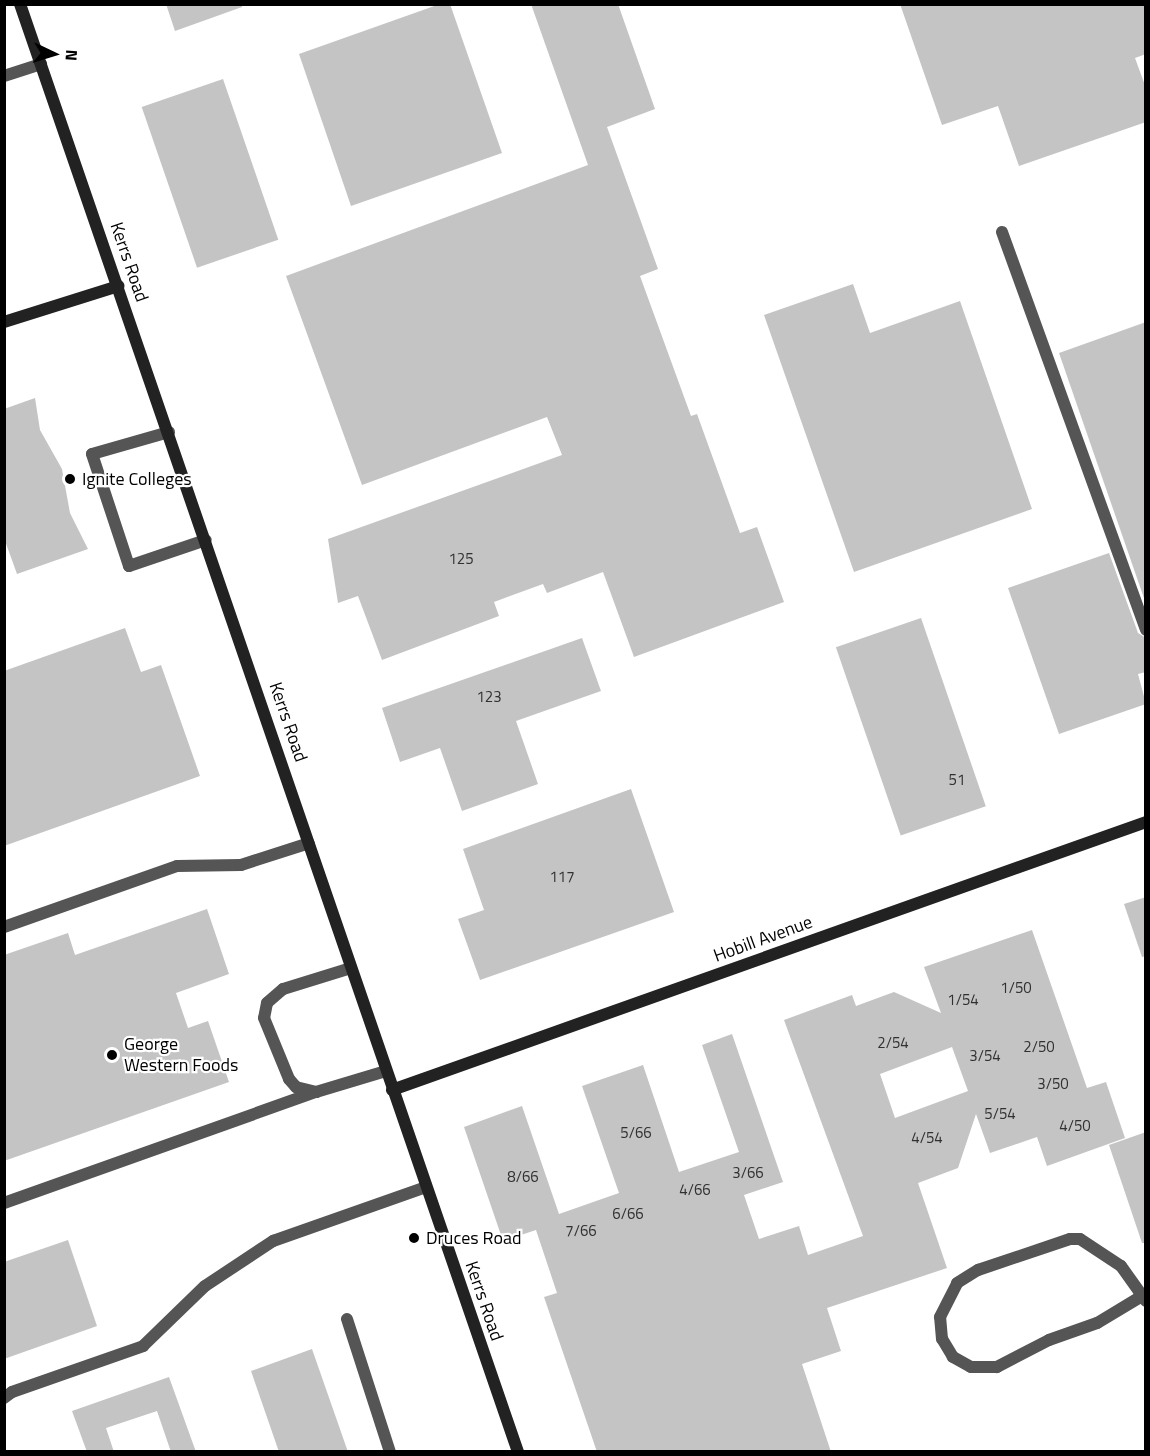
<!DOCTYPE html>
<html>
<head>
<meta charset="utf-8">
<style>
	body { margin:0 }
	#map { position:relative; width:1150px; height:1456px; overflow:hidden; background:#fff; font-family:"Titillium Web",sans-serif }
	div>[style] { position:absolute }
	.building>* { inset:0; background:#c4c4c4; transform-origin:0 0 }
	.lane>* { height:12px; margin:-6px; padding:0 6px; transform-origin:6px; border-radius:6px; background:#555 }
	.secondary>* { height:12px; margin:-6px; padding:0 6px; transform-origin:6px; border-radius:6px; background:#222 }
	.dots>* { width:16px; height:16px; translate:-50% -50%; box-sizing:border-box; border:3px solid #fff; border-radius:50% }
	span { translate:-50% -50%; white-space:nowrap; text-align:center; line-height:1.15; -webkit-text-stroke:4.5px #fff; paint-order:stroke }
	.number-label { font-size:15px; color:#313131 }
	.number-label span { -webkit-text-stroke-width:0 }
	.street-label { font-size:18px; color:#000 }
	.poi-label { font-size:18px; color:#000 }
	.left { translate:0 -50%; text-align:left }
	.frame { position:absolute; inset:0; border:6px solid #000; pointer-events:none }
	.north { position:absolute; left:24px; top:24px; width:60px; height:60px; -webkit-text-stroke:4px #fff; paint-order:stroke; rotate:94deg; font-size:16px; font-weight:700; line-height:24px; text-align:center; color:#000 }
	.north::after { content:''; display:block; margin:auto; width:21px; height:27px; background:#000; clip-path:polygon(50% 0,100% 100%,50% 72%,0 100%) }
</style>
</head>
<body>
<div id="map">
	<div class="building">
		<div style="clip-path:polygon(166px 4px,242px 4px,242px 7px,175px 31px)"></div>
		<div style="clip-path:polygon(440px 4px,450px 4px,502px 153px,351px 206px,299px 54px)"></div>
		<div style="clip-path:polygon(531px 4px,618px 4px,655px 109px,607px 127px,658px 269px,640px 276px,691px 416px,697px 414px,740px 533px,757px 527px,784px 602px,634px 657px,603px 572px,547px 593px,543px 584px,494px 602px,499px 616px,382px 660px,358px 596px,338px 603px,328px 539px,562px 455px,547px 417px,362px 485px,286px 276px,588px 165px)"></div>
		<div style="clip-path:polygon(900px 4px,1146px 4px,1146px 54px,1135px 58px,1146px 88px,1146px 122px,1019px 166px,998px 106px,942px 125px)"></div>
		<div style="left:223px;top:79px;width:170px;height:86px;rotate:71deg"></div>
		<div style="clip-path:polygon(853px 284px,870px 333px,960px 301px,1032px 509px,854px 572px,764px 315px)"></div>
		<div style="clip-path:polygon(1146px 322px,1146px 604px,1059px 353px)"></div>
		<div style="clip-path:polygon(35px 398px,40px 430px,62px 469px,70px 513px,88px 549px,17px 574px,4px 538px,4px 409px)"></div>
		<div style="clip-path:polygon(1109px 553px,1138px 633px,1146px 638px,1146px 672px,1138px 674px,1146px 704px,1059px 734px,1008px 588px)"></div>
		<div style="left:921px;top:618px;width:199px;height:90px;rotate:71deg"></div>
		<div style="clip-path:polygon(125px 628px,141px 672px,161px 665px,200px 776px,4px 846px,4px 671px)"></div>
		<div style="clip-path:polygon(582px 638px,601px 691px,516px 721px,538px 784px,462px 811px,440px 748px,400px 762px,382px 708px)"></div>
		<div style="clip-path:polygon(631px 789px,674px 912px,480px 980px,458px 919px,484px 910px,463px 849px)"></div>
		<div style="clip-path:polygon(1146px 897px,1146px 956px,1142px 957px,1124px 904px)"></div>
		<div style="clip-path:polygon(207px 909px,229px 974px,176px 993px,188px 1028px,208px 1021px,229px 1082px,4px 1161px,4px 955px,68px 933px,75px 955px)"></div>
		<div style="clip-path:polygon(evenodd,1032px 930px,1087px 1088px,1106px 1082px,1125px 1138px,1047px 1166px,1037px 1137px,990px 1153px,976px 1114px,958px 1168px,918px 1183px,947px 1268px,827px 1308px,841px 1351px,802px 1364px,831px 1452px,597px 1452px,544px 1297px,557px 1293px,536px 1230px,503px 1241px,464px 1127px,522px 1106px,559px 1214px,619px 1193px,582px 1086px,643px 1065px,679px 1172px,739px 1152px,702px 1045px,732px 1034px,783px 1182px,744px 1195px,759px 1239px,799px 1226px,808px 1255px,863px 1236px,784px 1020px,852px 995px,856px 1006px,894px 992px,941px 1013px,924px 967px,1032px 930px,952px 1047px,968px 1091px,895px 1118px,880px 1074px,952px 1047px)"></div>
		<div style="clip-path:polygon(1146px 1132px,1146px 1243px,1142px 1243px,1109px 1145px)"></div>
		<div style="clip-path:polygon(68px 1240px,97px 1326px,4px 1359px,4px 1262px)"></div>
		<div style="clip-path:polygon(312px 1349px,348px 1452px,279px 1452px,251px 1371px)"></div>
		<div style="clip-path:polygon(169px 1377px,196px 1452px,171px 1452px,157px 1411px,106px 1428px,114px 1452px,87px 1452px,72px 1411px)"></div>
	</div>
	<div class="lane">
		<div style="left:4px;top:76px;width:39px;rotate:-18deg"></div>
		<div style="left:1002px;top:232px;width:423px;rotate:70.1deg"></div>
		<div style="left:169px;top:432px;width:80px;rotate:164.1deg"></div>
		<div style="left:92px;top:454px;width:118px;rotate:71.7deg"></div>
		<div style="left:129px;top:566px;width:81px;rotate:-18.7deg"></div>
		<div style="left:4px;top:927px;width:183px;rotate:-19.4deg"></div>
		<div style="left:177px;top:866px;width:64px;rotate:-0.9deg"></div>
		<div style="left:241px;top:865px;width:71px;rotate:-17.9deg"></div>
		<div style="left:351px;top:968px;width:71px;rotate:162.8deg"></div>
		<div style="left:283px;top:989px;width:21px;rotate:139deg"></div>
		<div style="left:267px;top:1003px;width:15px;rotate:101deg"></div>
		<div style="left:264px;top:1018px;width:66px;rotate:67.7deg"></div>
		<div style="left:289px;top:1079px;width:11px;rotate:49deg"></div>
		<div style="left:296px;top:1087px;width:21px;rotate:14deg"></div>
		<div style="left:316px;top:1092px;width:73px;rotate:-16.7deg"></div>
		<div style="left:4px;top:1203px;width:331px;rotate:-19.6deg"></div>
		<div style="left:1142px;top:1296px;width:52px;rotate:149deg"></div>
		<div style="left:1097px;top:1323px;width:51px;rotate:160.5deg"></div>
		<div style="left:1049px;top:1340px;width:59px;rotate:152.6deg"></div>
		<div style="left:997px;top:1367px;width:26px;rotate:180deg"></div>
		<div style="left:971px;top:1367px;width:21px;rotate:-151deg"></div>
		<div style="left:953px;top:1357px;width:21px;rotate:-121deg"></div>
		<div style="left:942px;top:1339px;width:22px;rotate:-95deg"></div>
		<div style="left:940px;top:1317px;width:38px;rotate:-63deg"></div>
		<div style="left:957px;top:1283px;width:25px;rotate:-32deg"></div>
		<div style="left:978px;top:1270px;width:97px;rotate:-18.6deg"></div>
		<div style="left:1070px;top:1239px;width:10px"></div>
		<div style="left:1080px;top:1239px;width:49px;rotate:33.4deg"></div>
		<div style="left:1121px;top:1266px;width:43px;rotate:54.5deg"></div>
		<div style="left:347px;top:1319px;width:140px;rotate:72.1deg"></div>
		<div style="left:4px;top:1398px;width:10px;rotate:-37deg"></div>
		<div style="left:12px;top:1392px;width:139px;rotate:-19.3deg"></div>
		<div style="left:143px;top:1346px;width:86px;rotate:-44.1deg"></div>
		<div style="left:205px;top:1286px;width:82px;rotate:-33.5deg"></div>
		<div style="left:273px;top:1241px;width:162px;rotate:-19.4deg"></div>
	</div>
	<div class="secondary">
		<div style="left:20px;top:4px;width:1531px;rotate:71.02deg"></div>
		<div style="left:4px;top:322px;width:120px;rotate:-17.5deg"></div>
		<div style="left:392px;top:1090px;width:800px;rotate:-19.57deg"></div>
	</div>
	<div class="dots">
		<div style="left:70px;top:479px;background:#000"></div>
		<div style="left:112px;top:1055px;background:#000"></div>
		<div style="left:414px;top:1238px;background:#000"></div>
	</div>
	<div class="number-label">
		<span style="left:461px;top:559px">125</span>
		<span style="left:489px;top:697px">123</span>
		<span style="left:957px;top:780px">51</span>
		<span style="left:562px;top:877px">117</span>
		<span style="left:1016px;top:988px">1/50</span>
		<span style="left:963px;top:1000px">1/54</span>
		<span style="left:893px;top:1043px">2/54</span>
		<span style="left:1039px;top:1047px">2/50</span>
		<span style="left:985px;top:1056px">3/54</span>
		<span style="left:1053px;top:1084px">3/50</span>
		<span style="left:1000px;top:1114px">5/54</span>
		<span style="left:1075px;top:1126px">4/50</span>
		<span style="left:636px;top:1133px">5/66</span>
		<span style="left:927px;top:1138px">4/54</span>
		<span style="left:748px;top:1173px">3/66</span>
		<span style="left:523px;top:1177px">8/66</span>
		<span style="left:695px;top:1190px">4/66</span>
		<span style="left:628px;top:1214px">6/66</span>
		<span style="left:581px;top:1231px">7/66</span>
	</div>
	<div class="street-label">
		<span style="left:129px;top:262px;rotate:71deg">Kerrs Road</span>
		<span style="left:288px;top:722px;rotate:71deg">Kerrs Road</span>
		<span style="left:763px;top:939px;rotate:-20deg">Hobill Avenue</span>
		<span style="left:484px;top:1301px;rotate:71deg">Kerrs Road</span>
	</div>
	<div class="poi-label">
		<span class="left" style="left:82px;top:479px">Ignite Colleges</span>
		<span class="left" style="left:124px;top:1055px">George<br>Western Foods</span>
		<span class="left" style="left:426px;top:1238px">Druces Road</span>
	</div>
	<div class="frame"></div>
	<div class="north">N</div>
</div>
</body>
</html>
